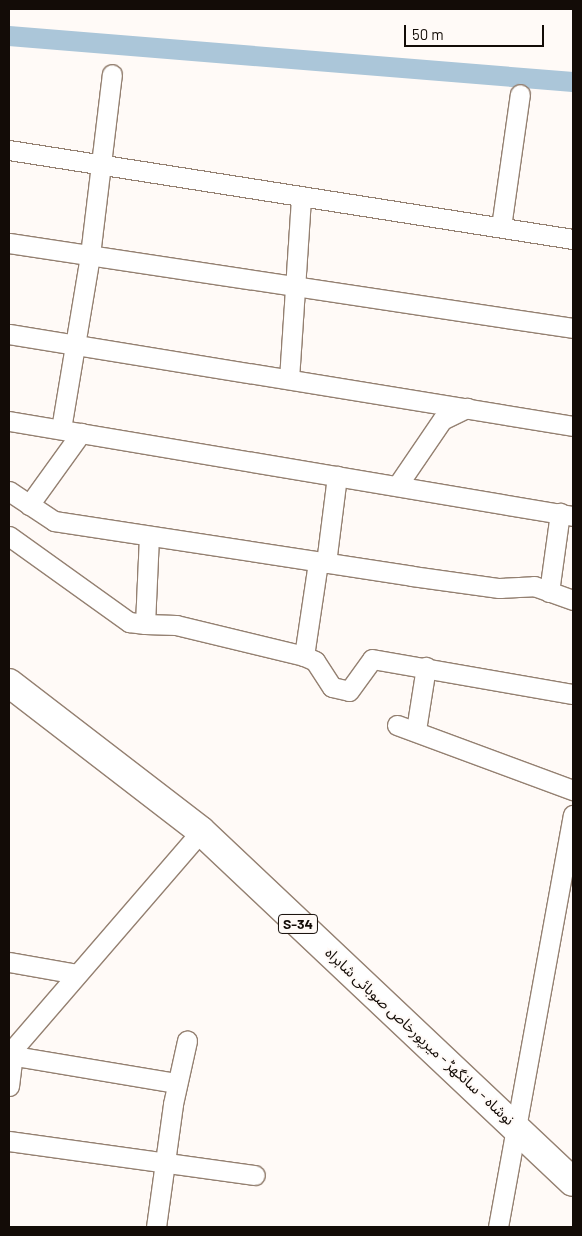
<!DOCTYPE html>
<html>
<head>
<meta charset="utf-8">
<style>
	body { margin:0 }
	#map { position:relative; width:582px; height:1236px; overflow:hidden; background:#fffaf7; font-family:Barlow,"Noto Sans Arabic",sans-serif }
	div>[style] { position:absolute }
	.canal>* { height:20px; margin:-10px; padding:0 10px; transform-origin:10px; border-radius:10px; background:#abc6d9 }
	.roads { filter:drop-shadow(1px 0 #948071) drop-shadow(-1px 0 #948071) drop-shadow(0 1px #948071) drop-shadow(0 -1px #948071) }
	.minor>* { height:19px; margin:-9.5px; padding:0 9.5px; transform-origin:9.5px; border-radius:9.5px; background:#fff }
	.primary>* { height:28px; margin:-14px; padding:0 14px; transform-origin:14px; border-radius:14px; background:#fff }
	span { translate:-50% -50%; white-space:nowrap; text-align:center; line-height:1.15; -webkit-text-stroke:4px #fffaf7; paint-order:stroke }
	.shield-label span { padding:1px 4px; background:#fffaf7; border:1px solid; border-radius:4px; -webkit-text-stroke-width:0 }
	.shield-label { font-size:14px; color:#130c07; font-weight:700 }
	.street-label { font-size:15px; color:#130c07 }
	.frame { position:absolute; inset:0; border:10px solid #130c07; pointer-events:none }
	.scale { position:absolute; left:404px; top:25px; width:140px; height:22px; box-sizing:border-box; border:2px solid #130c07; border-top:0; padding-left:6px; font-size:15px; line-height:18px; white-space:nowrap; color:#130c07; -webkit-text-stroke:4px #fffaf7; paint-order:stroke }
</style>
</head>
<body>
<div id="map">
	<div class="canal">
		<div style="left:9px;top:36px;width:566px;rotate:4.66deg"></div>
	</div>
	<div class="roads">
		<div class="minor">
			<div style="left:9px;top:150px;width:571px;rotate:8.97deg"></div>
			<div style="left:501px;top:227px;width:134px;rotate:-81.9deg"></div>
			<div style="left:9px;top:243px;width:570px;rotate:8.57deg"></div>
			<div style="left:9px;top:334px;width:571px;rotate:9.26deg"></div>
			<div style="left:289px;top:379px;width:183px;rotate:-86.2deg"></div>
			<div style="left:9px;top:421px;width:572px;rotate:9.56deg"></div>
			<div style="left:61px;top:429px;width:176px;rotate:-80.5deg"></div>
			<div style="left:90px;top:255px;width:182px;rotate:-83.1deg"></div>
			<div style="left:397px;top:486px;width:80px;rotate:-55.7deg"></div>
			<div style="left:442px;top:420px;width:28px;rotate:-26deg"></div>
			<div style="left:9px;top:491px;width:54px;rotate:33.7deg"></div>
			<div style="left:54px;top:521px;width:362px;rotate:8.7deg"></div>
			<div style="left:412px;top:576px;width:88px;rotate:7.9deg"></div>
			<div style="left:499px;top:588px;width:35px;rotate:-3deg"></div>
			<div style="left:534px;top:586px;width:41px;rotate:19.7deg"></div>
			<div style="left:29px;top:505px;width:89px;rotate:-54.2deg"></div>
			<div style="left:9px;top:536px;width:148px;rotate:35.6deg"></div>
			<div style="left:129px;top:622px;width:16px;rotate:7deg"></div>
			<div style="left:149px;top:536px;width:88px;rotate:92.6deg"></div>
			<div style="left:145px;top:624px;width:31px;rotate:2deg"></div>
			<div style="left:176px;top:625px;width:132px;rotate:13.6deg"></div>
			<div style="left:304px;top:656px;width:12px;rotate:24deg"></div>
			<div style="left:315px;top:661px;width:31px;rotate:57deg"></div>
			<div style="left:332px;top:687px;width:17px;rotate:13deg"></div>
			<div style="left:349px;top:691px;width:39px;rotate:-54deg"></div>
			<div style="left:372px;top:659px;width:204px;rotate:9.9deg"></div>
			<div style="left:326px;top:563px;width:88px;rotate:-82.8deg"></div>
			<div style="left:549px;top:592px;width:80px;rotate:-82.1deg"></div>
			<div style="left:304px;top:656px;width:95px;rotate:-81.5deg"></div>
			<div style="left:397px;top:725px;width:188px;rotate:20.3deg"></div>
			<div style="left:416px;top:730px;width:64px;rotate:-81deg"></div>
			<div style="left:9px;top:962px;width:69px;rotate:10deg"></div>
			<div style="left:9px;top:1055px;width:170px;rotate:9.5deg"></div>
			<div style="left:9px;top:1086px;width:38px;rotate:-83deg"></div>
			<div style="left:14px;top:1048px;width:286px;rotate:-49.2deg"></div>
			<div style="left:9px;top:1141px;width:248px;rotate:7.9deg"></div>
			<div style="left:156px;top:1227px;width:124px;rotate:-82.1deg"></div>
			<div style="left:173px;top:1104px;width:65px;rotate:-77.5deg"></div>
			<div style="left:498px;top:1227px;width:419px;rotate:-79.7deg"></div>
		</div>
		<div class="primary">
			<div style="left:9px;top:683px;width:242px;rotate:37.6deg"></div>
			<div style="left:201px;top:831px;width:511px;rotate:43.34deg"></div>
		</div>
	</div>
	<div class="shield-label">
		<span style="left:298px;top:924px">S-34</span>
	</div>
	<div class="street-label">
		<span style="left:420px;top:1036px;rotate:43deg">نوشاہ - سانگھڑ - میرپورخاص صوبائی شاہراہ</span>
	</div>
	<div class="frame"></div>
	<div class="scale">50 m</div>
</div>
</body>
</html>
